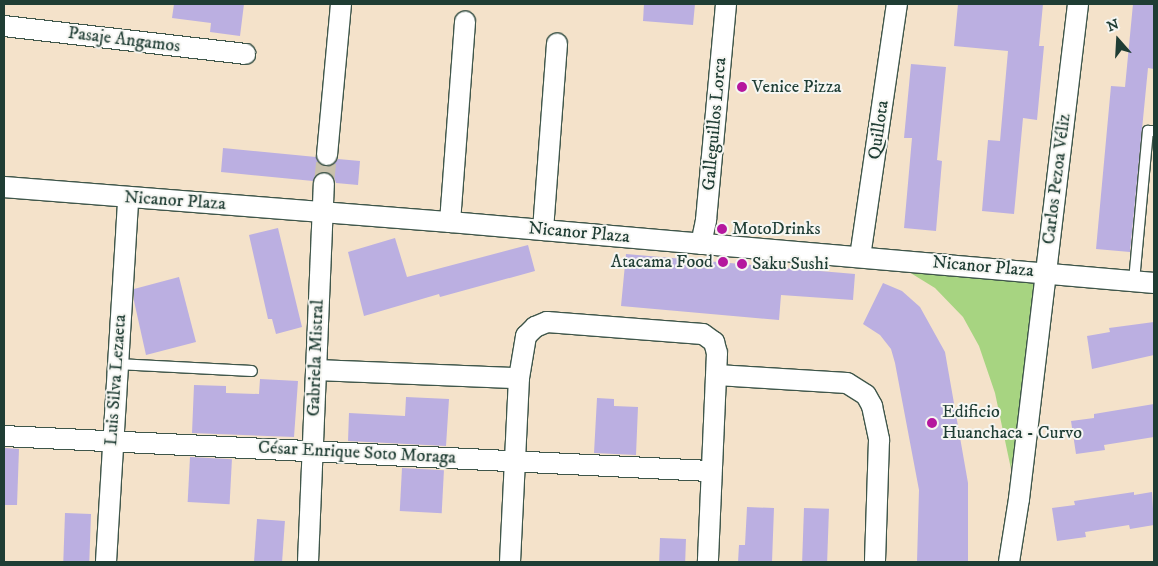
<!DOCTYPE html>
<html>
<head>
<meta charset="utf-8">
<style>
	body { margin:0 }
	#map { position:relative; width:1158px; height:566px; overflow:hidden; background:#f4e2ca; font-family:"IM FELL DW Pica",serif }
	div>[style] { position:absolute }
	.green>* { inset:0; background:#a7d481 }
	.building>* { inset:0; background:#bbafe1; transform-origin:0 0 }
	.street-tunnel>* { height:20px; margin-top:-10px; transform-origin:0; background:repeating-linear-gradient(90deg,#c9c1ac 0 20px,transparent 0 30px) }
	.roads { filter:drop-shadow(1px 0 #3f564a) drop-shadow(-1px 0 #3f564a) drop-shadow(0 1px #3f564a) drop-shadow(0 -1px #3f564a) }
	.lane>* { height:10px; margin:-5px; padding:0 5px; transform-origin:5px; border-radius:5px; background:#fff }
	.street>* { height:20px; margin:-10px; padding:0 10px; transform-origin:10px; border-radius:10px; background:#fff }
	.dots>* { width:14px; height:14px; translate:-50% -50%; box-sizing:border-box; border:2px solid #f6f6f2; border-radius:50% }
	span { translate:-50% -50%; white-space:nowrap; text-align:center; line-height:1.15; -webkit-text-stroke:4px #f6f6f2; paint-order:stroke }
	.street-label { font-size:18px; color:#1f3d34 }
	.poi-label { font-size:18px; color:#1f3d34 }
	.left { translate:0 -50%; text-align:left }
	.right { translate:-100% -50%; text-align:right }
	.frame { position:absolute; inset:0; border:5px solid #1f3d34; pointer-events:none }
	.north { position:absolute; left:1093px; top:15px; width:50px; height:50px; -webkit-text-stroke:4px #f6f6f2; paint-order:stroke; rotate:341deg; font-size:14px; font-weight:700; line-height:20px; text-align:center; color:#1f3d34 }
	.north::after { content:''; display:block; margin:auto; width:18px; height:22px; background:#1f3d34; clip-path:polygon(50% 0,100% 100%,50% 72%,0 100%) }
</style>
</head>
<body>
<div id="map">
	<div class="green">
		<div style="clip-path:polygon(896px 264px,1029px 272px,1039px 285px,1011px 469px,995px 393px,979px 346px,963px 317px,935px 288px)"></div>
	</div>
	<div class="building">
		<div style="clip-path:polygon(174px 4px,244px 4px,240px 36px,210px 32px,211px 23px,172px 18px)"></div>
		<div style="clip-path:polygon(644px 4px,695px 4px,693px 25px,643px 21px)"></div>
		<div style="clip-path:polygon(958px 4px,1043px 4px,1039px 46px,1044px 46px,1037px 120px,1023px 118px,1014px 214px,982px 211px,988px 140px,1000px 141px,1008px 51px,954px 46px)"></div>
		<div style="clip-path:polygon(1133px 4px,1154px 4px,1154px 69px,1148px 68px,1130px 252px,1096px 249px,1111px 86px,1125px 87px)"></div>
		<div style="clip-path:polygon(911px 64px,946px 67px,937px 160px,942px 161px,936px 231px,904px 228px,912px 138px,904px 138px)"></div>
		<div style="clip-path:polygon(223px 148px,316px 157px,325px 167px,332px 166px,338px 159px,360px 161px,358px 185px,336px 183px,334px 177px,325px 171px,318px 173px,313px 181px,221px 172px)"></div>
		<div style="clip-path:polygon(278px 228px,302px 327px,276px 334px,272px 319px,268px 319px,249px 235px)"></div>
		<div style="clip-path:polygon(395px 238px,407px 277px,528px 245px,535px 271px,440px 297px,439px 294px,364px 316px,348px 252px)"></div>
		<div style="clip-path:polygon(626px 254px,855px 274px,853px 300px,781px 295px,779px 320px,621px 306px)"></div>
		<div style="clip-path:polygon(179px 277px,196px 342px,146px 355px,134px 301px,134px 289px)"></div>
		<div style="clip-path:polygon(883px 283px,902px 291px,920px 307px,945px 352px,968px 483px,968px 562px,917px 562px,919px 490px,895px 363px,891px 349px,880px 335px,863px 324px)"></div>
		<div style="clip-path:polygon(1154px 322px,1154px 355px,1092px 369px,1087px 336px,1110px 332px,1109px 328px)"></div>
		<div style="clip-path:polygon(260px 379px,298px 381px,294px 437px,192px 433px,194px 385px,226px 386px,226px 393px,259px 394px)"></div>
		<div style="clip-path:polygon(406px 397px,449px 399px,446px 446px,348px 441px,349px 413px,405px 416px)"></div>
		<div style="clip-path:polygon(597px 398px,614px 399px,614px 406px,638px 407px,636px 455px,594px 453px)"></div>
		<div style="clip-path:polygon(1154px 404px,1154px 437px,1104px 445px,1105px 450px,1076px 454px,1071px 421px,1094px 418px,1094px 414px)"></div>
		<div style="clip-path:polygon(4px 448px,19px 449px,17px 505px,4px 505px)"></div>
		<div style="left:190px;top:457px;width:42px;height:45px;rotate:3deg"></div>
		<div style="left:402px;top:468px;width:42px;height:43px;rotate:3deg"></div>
		<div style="clip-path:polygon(1134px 492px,1134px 495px,1152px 492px,1154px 525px,1130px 529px,1129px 525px,1085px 532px,1086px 537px,1057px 541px,1052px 508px,1075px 505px,1074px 501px)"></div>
		<div style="clip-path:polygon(747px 507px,774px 508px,772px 562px,738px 562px,739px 545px,745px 545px)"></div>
		<div style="left:804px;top:508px;width:25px;height:54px;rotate:2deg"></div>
		<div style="left:65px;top:513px;width:26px;height:49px;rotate:2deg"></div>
		<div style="left:257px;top:519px;width:28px;height:43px;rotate:4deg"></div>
		<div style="left:660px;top:538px;width:26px;height:24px;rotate:2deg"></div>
	</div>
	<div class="street-tunnel">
		<div style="left:324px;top:183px;width:28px;rotate:-84deg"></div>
	</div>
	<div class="roads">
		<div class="lane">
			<div style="left:1134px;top:281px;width:151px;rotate:-84.7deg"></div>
			<div style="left:1148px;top:131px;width:6px"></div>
			<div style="left:117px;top:364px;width:135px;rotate:3deg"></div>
		</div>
		<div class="street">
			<div style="left:4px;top:26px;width:243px;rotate:6.6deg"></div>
			<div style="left:327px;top:155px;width:152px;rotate:-84.7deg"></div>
			<div style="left:4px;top:187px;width:447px;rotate:4.5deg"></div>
			<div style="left:450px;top:222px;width:707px;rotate:4.95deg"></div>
			<div style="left:450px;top:222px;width:201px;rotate:-85.7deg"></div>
			<div style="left:543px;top:230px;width:187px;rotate:-85.7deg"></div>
			<div style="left:701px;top:244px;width:25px;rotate:-78deg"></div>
			<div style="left:706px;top:220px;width:217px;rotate:-84.7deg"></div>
			<div style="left:860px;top:257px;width:256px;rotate:-81.7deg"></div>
			<div style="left:316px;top:370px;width:203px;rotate:2.3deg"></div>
			<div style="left:717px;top:375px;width:130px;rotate:3.5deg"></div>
			<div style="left:847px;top:383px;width:22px;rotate:32deg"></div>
			<div style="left:866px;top:395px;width:13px;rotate:61deg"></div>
			<div style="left:872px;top:406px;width:35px;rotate:78deg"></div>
			<div style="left:879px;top:440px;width:122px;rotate:91.9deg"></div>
			<div style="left:4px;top:436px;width:707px;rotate:2.84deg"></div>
			<div style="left:106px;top:562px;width:365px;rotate:-86.5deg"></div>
			<div style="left:308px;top:562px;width:379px;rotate:-87.6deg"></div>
			<div style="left:510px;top:562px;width:184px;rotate:-87.2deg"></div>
			<div style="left:519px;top:378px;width:43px;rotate:-80.5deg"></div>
			<div style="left:526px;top:336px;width:13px;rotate:-45deg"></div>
			<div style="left:535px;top:327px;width:13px;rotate:-23deg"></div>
			<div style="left:547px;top:322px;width:156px;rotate:4.4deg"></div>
			<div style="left:703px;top:334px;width:14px;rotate:36deg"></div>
			<div style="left:714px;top:342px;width:11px;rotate:75deg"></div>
			<div style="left:717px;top:353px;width:209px;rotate:92.5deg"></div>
			<div style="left:1009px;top:562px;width:64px;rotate:-81deg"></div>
			<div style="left:1019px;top:499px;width:499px;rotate:-83.2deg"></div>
		</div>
	</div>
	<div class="dots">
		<div style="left:742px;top:87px;background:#b5179e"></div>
		<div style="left:722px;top:229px;background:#b5179e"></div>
		<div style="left:723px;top:262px;background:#b5179e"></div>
		<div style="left:742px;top:264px;background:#b5179e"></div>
		<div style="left:932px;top:423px;background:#b5179e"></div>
	</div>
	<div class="street-label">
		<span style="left:124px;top:40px;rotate:7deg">Pasaje Angamos</span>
		<span style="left:715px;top:124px;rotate:-85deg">Galleguillos Lorca</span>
		<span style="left:879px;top:130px;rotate:-82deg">Quillota</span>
		<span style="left:1057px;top:179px;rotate:-83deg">Carlos Pezoa Véliz</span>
		<span style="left:175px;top:201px;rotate:4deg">Nicanor Plaza</span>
		<span style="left:579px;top:233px;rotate:5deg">Nicanor Plaza</span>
		<span style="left:983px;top:267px;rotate:5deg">Nicanor Plaza</span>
		<span style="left:316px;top:358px;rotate:-88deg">Gabriela Mistral</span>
		<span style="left:116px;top:380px;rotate:-86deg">Luis Silva Lezaeta</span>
		<span style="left:357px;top:453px;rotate:3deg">César Enrique Soto Moraga</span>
	</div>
	<div class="poi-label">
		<span class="left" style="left:752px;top:87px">Venice Pizza</span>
		<span class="left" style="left:732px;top:229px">MotoDrinks</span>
		<span class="right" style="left:713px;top:262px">Atacama Food</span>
		<span class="left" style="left:752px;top:264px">Saku Sushi</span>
		<span class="left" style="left:942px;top:423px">Edificio<br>Huanchaca - Curvo</span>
	</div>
	<div class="frame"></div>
	<div class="north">N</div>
</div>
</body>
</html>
